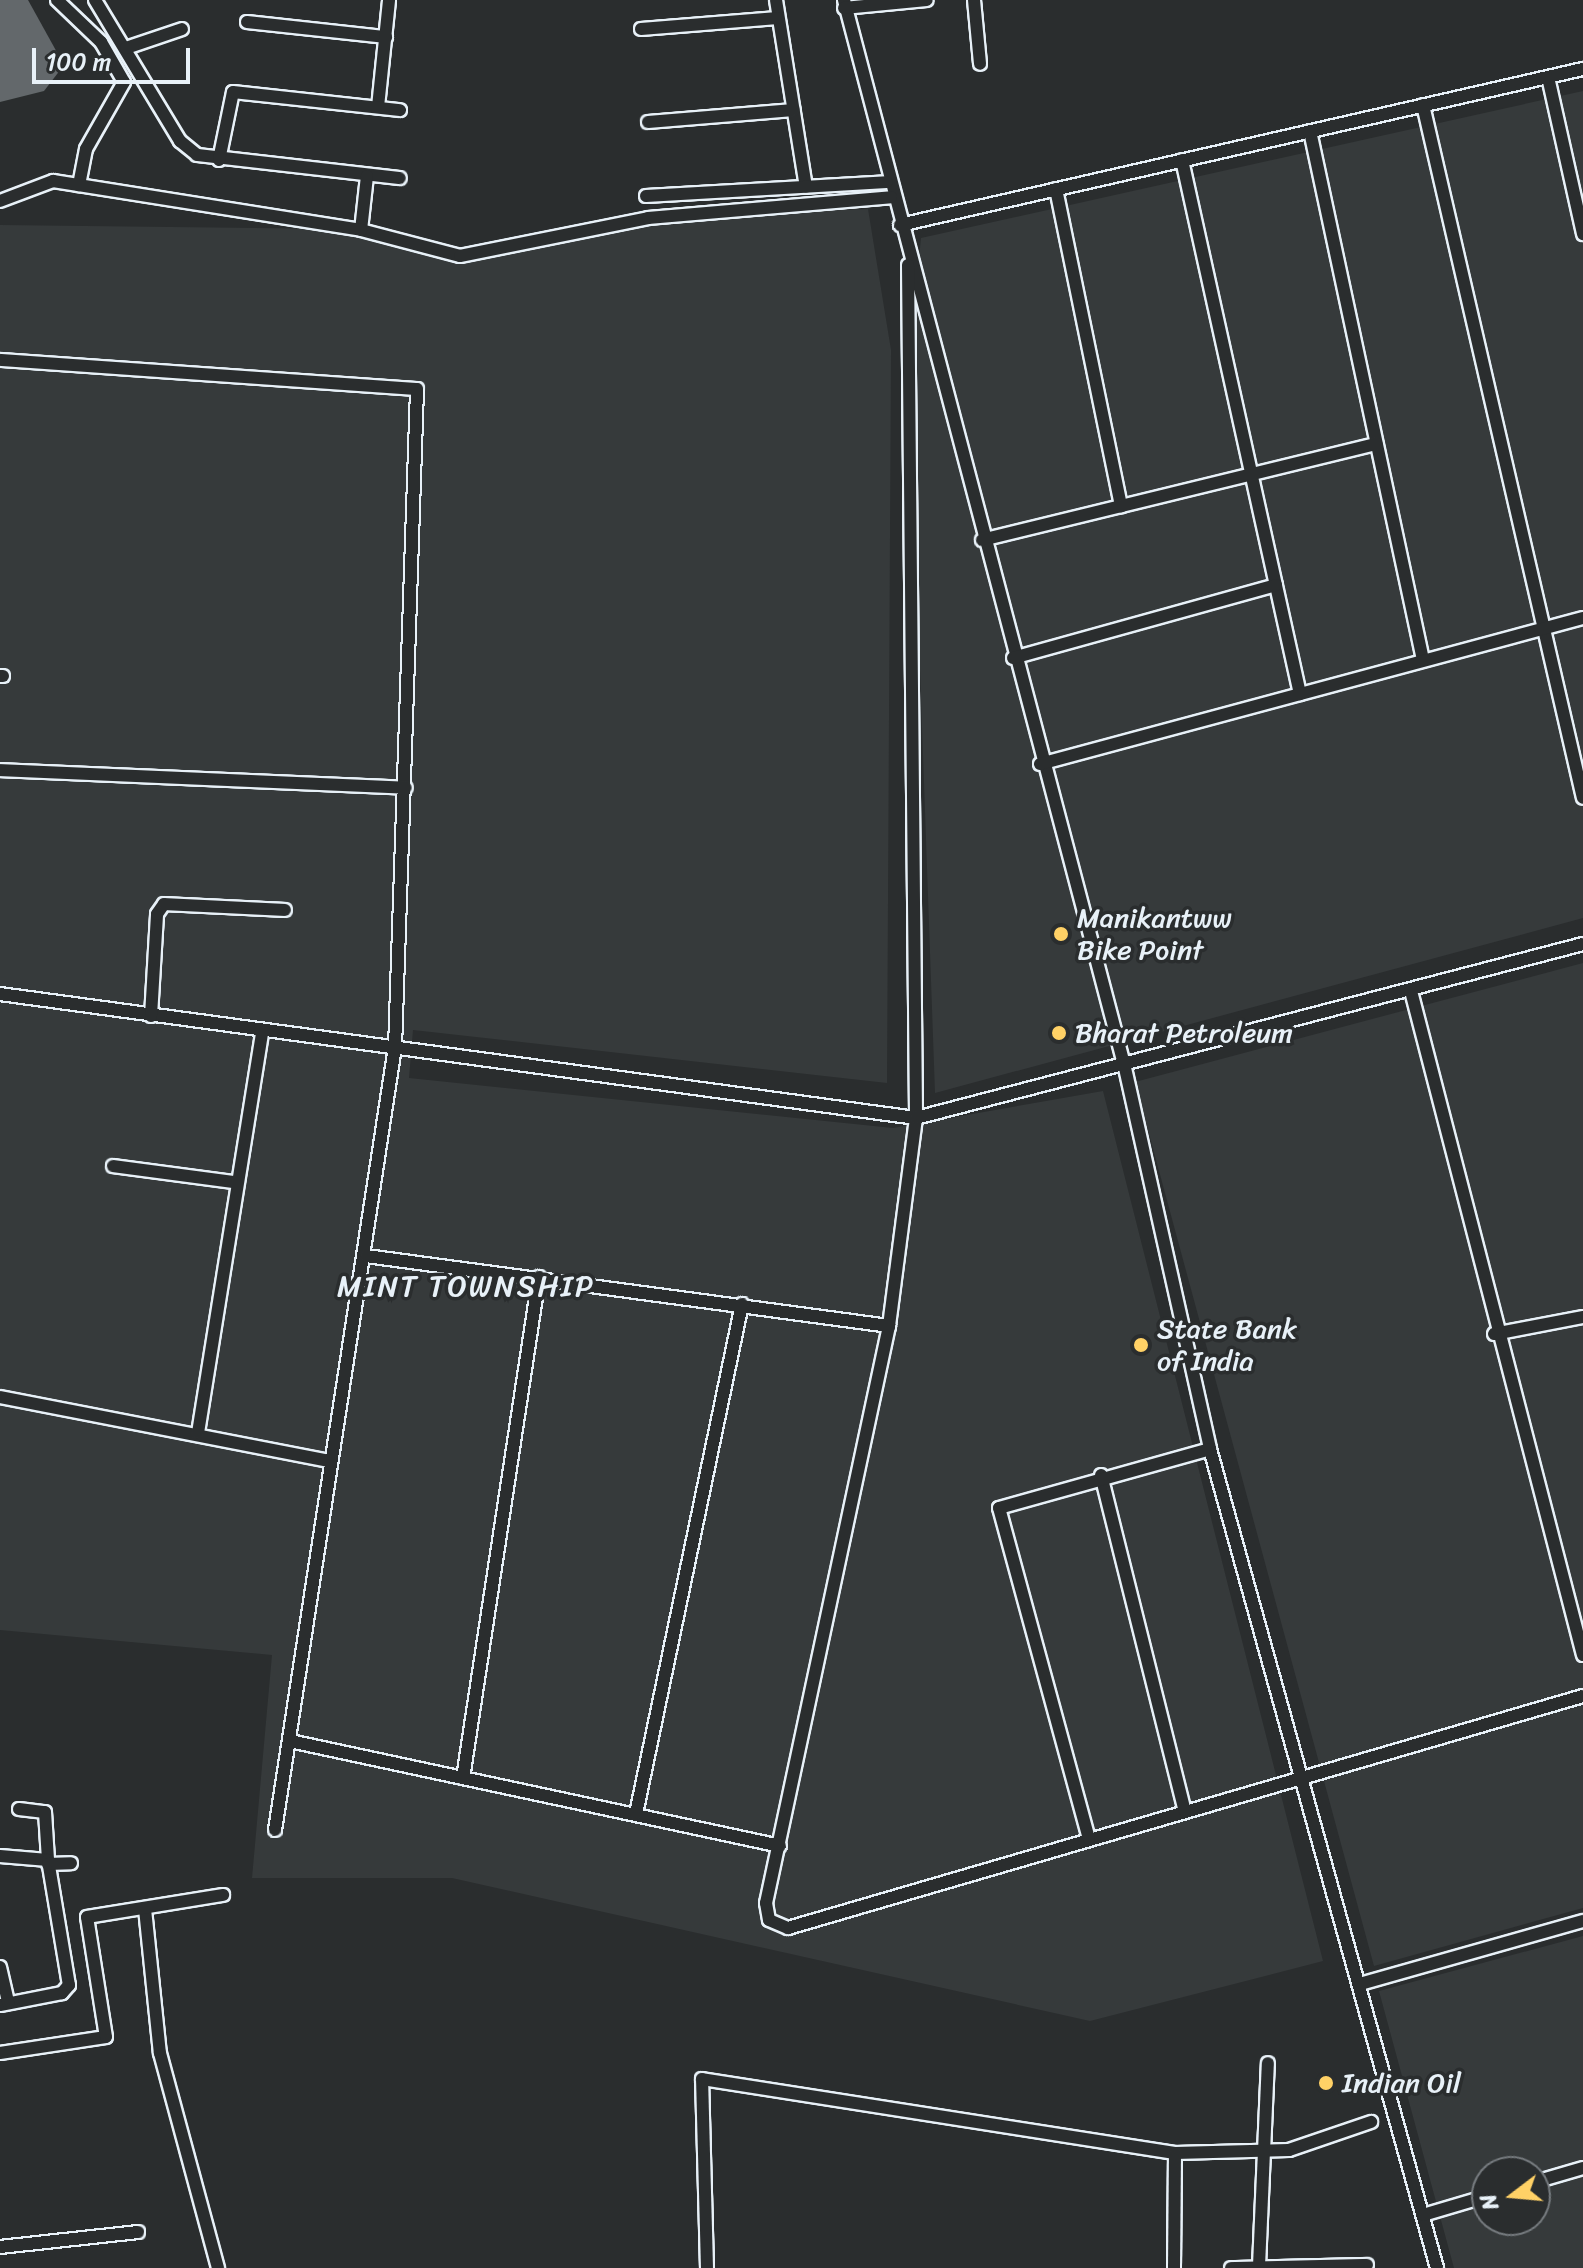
<!DOCTYPE html>
<html>
<head>
<meta charset="utf-8">
<style>
	body { margin:0 }
	#map { position:relative; width:1583px; height:2268px; overflow:hidden; background:#2a2d2e; font-family:Sriracha,sans-serif }
	div>[style] { position:absolute }
	.built>* { inset:0; background:#363a3b }
	.water>* { inset:0; background:#63686b }
	.roads { filter:drop-shadow(2px 0 #e8f1f8) drop-shadow(-2px 0 #e8f1f8) drop-shadow(0 2px #e8f1f8) drop-shadow(0 -2px #e8f1f8) }
	.minor>* { height:12px; margin:-6px; padding:0 6px; transform-origin:6px; border-radius:6px; background:#2a2d2e }
	.dots>* { width:22px; height:22px; translate:-50% -50%; box-sizing:border-box; border:4px solid #2a2d2e; border-radius:50% }
	span { translate:-50% -50%; white-space:nowrap; text-align:center; line-height:1.15; -webkit-text-stroke:7px #2a2d2e; paint-order:stroke }
	.poi-label { font-size:28px; color:#e8f1f8 }
	.left { translate:0 -50%; text-align:left }
	.neighbourhood-label { font-size:30px; color:#e8f1f8; letter-spacing:2px }
	.north { position:absolute; left:1471px; top:2156px; width:80px; height:80px; box-sizing:border-box; background:#2a2d2e; border:2px solid #767b7f; border-radius:50%; rotate:254deg; font-size:22px; font-weight:700; line-height:32px; text-align:center; color:#e8f1f8 }
	.north::after { content:''; display:block; margin:auto; width:28px; height:36px; background:#ffd166; clip-path:polygon(50% 0,100% 100%,50% 72%,0 100%) }
	.scale { position:absolute; left:32px; top:48px; width:158px; height:36px; box-sizing:border-box; border:4px solid #e8f1f8; border-top:0; padding-left:10px; font-size:24px; line-height:28px; white-space:nowrap; color:#e8f1f8; -webkit-text-stroke:6px #2a2d2e; paint-order:stroke }
</style>
</head>
<body>
<div id="map">
	<div class="built">
		<div style="clip-path:polygon(1583px 91px,1583px 918px,935px 1093px,909px 360px,921px 238px)"></div>
		<div style="clip-path:polygon(868px 209px,891px 350px,887px 1083px,413px 1030px,409px 1078px,893px 1128px,1103px 1091px,1323px 1961px,1090px 2021px,452px 1878px,252px 1878px,272px 1655px,0 1630px,0 225px,343px 229px,461px 258px,623px 218px)"></div>
		<div style="clip-path:polygon(1583px 963px,1583px 1908px,1374px 1966px,1135px 1082px)"></div>
		<div style="clip-path:polygon(evenodd,1583px 1936px,1583px 2268px,1454px 2268px,1379px 1991px,1583px 1936px,1487px 2172px,1535px 2172px,1535px 2220px,1487px 2220px,1487px 2172px)"></div>
	</div>
	<div class="water">
		<div style="clip-path:polygon(0 0,28px 0,64px 65px,44px 91px,0 102px)"></div>
	</div>
	<div class="roads">
		<div class="minor">
			<div style="left:57px;top:0;width:61px;rotate:43.7deg"></div>
			<div style="left:101px;top:42px;width:46px;rotate:60.1deg"></div>
			<div style="left:124px;top:82px;width:77px;rotate:119.6deg"></div>
			<div style="left:86px;top:149px;width:37px;rotate:101deg"></div>
			<div style="left:95px;top:0;width:165px;rotate:58.9deg"></div>
			<div style="left:180px;top:141px;width:22px;rotate:39deg"></div>
			<div style="left:197px;top:155px;width:204px;rotate:6.5deg"></div>
			<div style="left:776px;top:0;width:189px;rotate:80.9deg"></div>
			<div style="left:844px;top:0;width:1104px;rotate:75.26deg"></div>
			<div style="left:1125px;top:1068px;width:390px;rotate:77.4deg"></div>
			<div style="left:1210px;top:1449px;width:850px;rotate:74.51deg"></div>
			<div style="left:974px;top:0;width:64px;rotate:84.6deg"></div>
			<div style="left:844px;top:8px;width:83px;rotate:-5.5deg"></div>
			<div style="left:247px;top:22px;width:140px;rotate:6.2deg"></div>
			<div style="left:641px;top:29px;width:137px;rotate:-4.6deg"></div>
			<div style="left:126px;top:48px;width:59px;rotate:-18.7deg"></div>
			<div style="left:1548px;top:77px;width:161px;rotate:77.4deg"></div>
			<div style="left:1423px;top:105px;width:711px;rotate:77deg"></div>
			<div style="left:378px;top:107px;width:108px;rotate:-84.1deg"></div>
			<div style="left:648px;top:122px;width:146px;rotate:-4.7deg"></div>
			<div style="left:1310px;top:131px;width:541px;rotate:77.94deg"></div>
			<div style="left:219px;top:160px;width:69px;rotate:-78.4deg"></div>
			<div style="left:233px;top:92px;width:168px;rotate:6.2deg"></div>
			<div style="left:1182px;top:160px;width:547px;rotate:77.54deg"></div>
			<div style="left:367px;top:176px;width:54px;rotate:96.3deg"></div>
			<div style="left:361px;top:230px;width:102px;rotate:14.7deg"></div>
			<div style="left:460px;top:256px;width:192px;rotate:-11.4deg"></div>
			<div style="left:648px;top:218px;width:244px;rotate:-4.9deg"></div>
			<div style="left:1056px;top:189px;width:324px;rotate:78.4deg"></div>
			<div style="left:646px;top:196px;width:241px;rotate:-3.3deg"></div>
			<div style="left:0;top:201px;width:57px;rotate:-20.7deg"></div>
			<div style="left:53px;top:181px;width:312px;rotate:9deg"></div>
			<div style="left:900px;top:225px;width:701px;rotate:-12.87deg"></div>
			<div style="left:908px;top:265px;width:853px;rotate:89.46deg"></div>
			<div style="left:916px;top:1118px;width:210px;rotate:97.4deg"></div>
			<div style="left:889px;top:1326px;width:590px;rotate:102.03deg"></div>
			<div style="left:766px;top:1903px;width:17px;rotate:80deg"></div>
			<div style="left:769px;top:1920px;width:21px;rotate:23deg"></div>
			<div style="left:788px;top:1928px;width:828px;rotate:-16.27deg"></div>
			<div style="left:0;top:360px;width:418px;rotate:4deg"></div>
			<div style="left:417px;top:389px;width:658px;rotate:91.91deg"></div>
			<div style="left:395px;top:1047px;width:792px;rotate:98.71deg"></div>
			<div style="left:982px;top:540px;width:406px;rotate:-13.7deg"></div>
			<div style="left:1013px;top:658px;width:273px;rotate:-15.5deg"></div>
			<div style="left:0;top:676px;width:3px"></div>
			<div style="left:1040px;top:764px;width:562px;rotate:-15.05deg"></div>
			<div style="left:0;top:770px;width:406px;rotate:2.5deg"></div>
			<div style="left:1411px;top:991px;width:686px;rotate:75.48deg"></div>
			<div style="left:0;top:994px;width:924px;rotate:7.71deg"></div>
			<div style="left:916px;top:1118px;width:689px;rotate:-14.62deg"></div>
			<div style="left:151px;top:1016px;width:102px;rotate:-86.6deg"></div>
			<div style="left:157px;top:914px;width:12px;rotate:-55deg"></div>
			<div style="left:164px;top:904px;width:121px;rotate:2.8deg"></div>
			<div style="left:113px;top:1166px;width:121px;rotate:7.6deg"></div>
			<div style="left:366px;top:1256px;width:528px;rotate:7.62deg"></div>
			<div style="left:1494px;top:1334px;width:91px;rotate:-10.8deg"></div>
			<div style="left:0;top:1397px;width:336px;rotate:11deg"></div>
			<div style="left:198px;top:1433px;width:406px;rotate:-80.9deg"></div>
			<div style="left:1101px;top:1475px;width:346px;rotate:76deg"></div>
			<div style="left:290px;top:1741px;width:501px;rotate:12.09deg"></div>
			<div style="left:463px;top:1778px;width:507px;rotate:-81.37deg"></div>
			<div style="left:19px;top:1809px;width:26px;rotate:7deg"></div>
			<div style="left:45px;top:1812px;width:48px;rotate:86.4deg"></div>
			<div style="left:636px;top:1814px;width:521px;rotate:-78.26deg"></div>
			<div style="left:1089px;top:1839px;width:343px;rotate:-105.2deg"></div>
			<div style="left:999px;top:1508px;width:219px;rotate:-15.6deg"></div>
			<div style="left:0;top:1856px;width:48px;rotate:4.8deg"></div>
			<div style="left:48px;top:1860px;width:127px;rotate:80.5deg"></div>
			<div style="left:69px;top:1985px;width:11px;rotate:131deg"></div>
			<div style="left:62px;top:1993px;width:63px;rotate:169deg"></div>
			<div style="left:48px;top:1864px;width:23px;rotate:-2deg"></div>
			<div style="left:145px;top:1909px;width:145px;rotate:84.1deg"></div>
			<div style="left:160px;top:2053px;width:223px;rotate:74.9deg"></div>
			<div style="left:0;top:1967px;width:37px;rotate:77deg"></div>
			<div style="left:1360px;top:1984px;width:232px;rotate:-15.8deg"></div>
			<div style="left:0;top:2053px;width:107px;rotate:-8.6deg"></div>
			<div style="left:106px;top:2037px;width:121px;rotate:-99deg"></div>
			<div style="left:87px;top:1917px;width:138px;rotate:-9.2deg"></div>
			<div style="left:1175px;top:2153px;width:114px;rotate:-1.5deg"></div>
			<div style="left:1289px;top:2150px;width:87px;rotate:-18.9deg"></div>
			<div style="left:1535px;top:2182px;width:50px;rotate:-16.3deg"></div>
			<div style="left:1423px;top:2215px;width:67px;rotate:-16.5deg"></div>
			<div style="left:0;top:2247px;width:139px;rotate:-6.2deg"></div>
			<div style="left:1259px;top:2266px;width:203px;rotate:-87.5deg"></div>
			<div style="left:707px;top:2268px;width:189px;rotate:-91.5deg"></div>
			<div style="left:702px;top:2079px;width:479px;rotate:8.9deg"></div>
			<div style="left:1175px;top:2153px;width:115px;rotate:90.5deg"></div>
			<div style="left:1231px;top:2268px;width:136px;rotate:-1.3deg"></div>
		</div>
	</div>
	<div class="dots">
		<div style="left:1061px;top:934px;background:#ffd166"></div>
		<div style="left:1059px;top:1033px;background:#ffd166"></div>
		<div style="left:1141px;top:1345px;background:#ffd166"></div>
		<div style="left:1326px;top:2083px;background:#ffd166"></div>
	</div>
	<div class="poi-label">
		<span class="left" style="left:1077px;top:934px">Manikantww<br>Bike Point</span>
		<span class="left" style="left:1075px;top:1033px">Bharat Petroleum</span>
		<span class="left" style="left:1157px;top:1345px">State Bank<br>of India</span>
		<span class="left" style="left:1342px;top:2083px">Indian Oil</span>
	</div>
	<div class="neighbourhood-label">
		<span style="left:466px;top:1286px">MINT TOWNSHIP</span>
	</div>
	<div class="north">N</div>
	<div class="scale">100 m</div>
</div>
</body>
</html>
